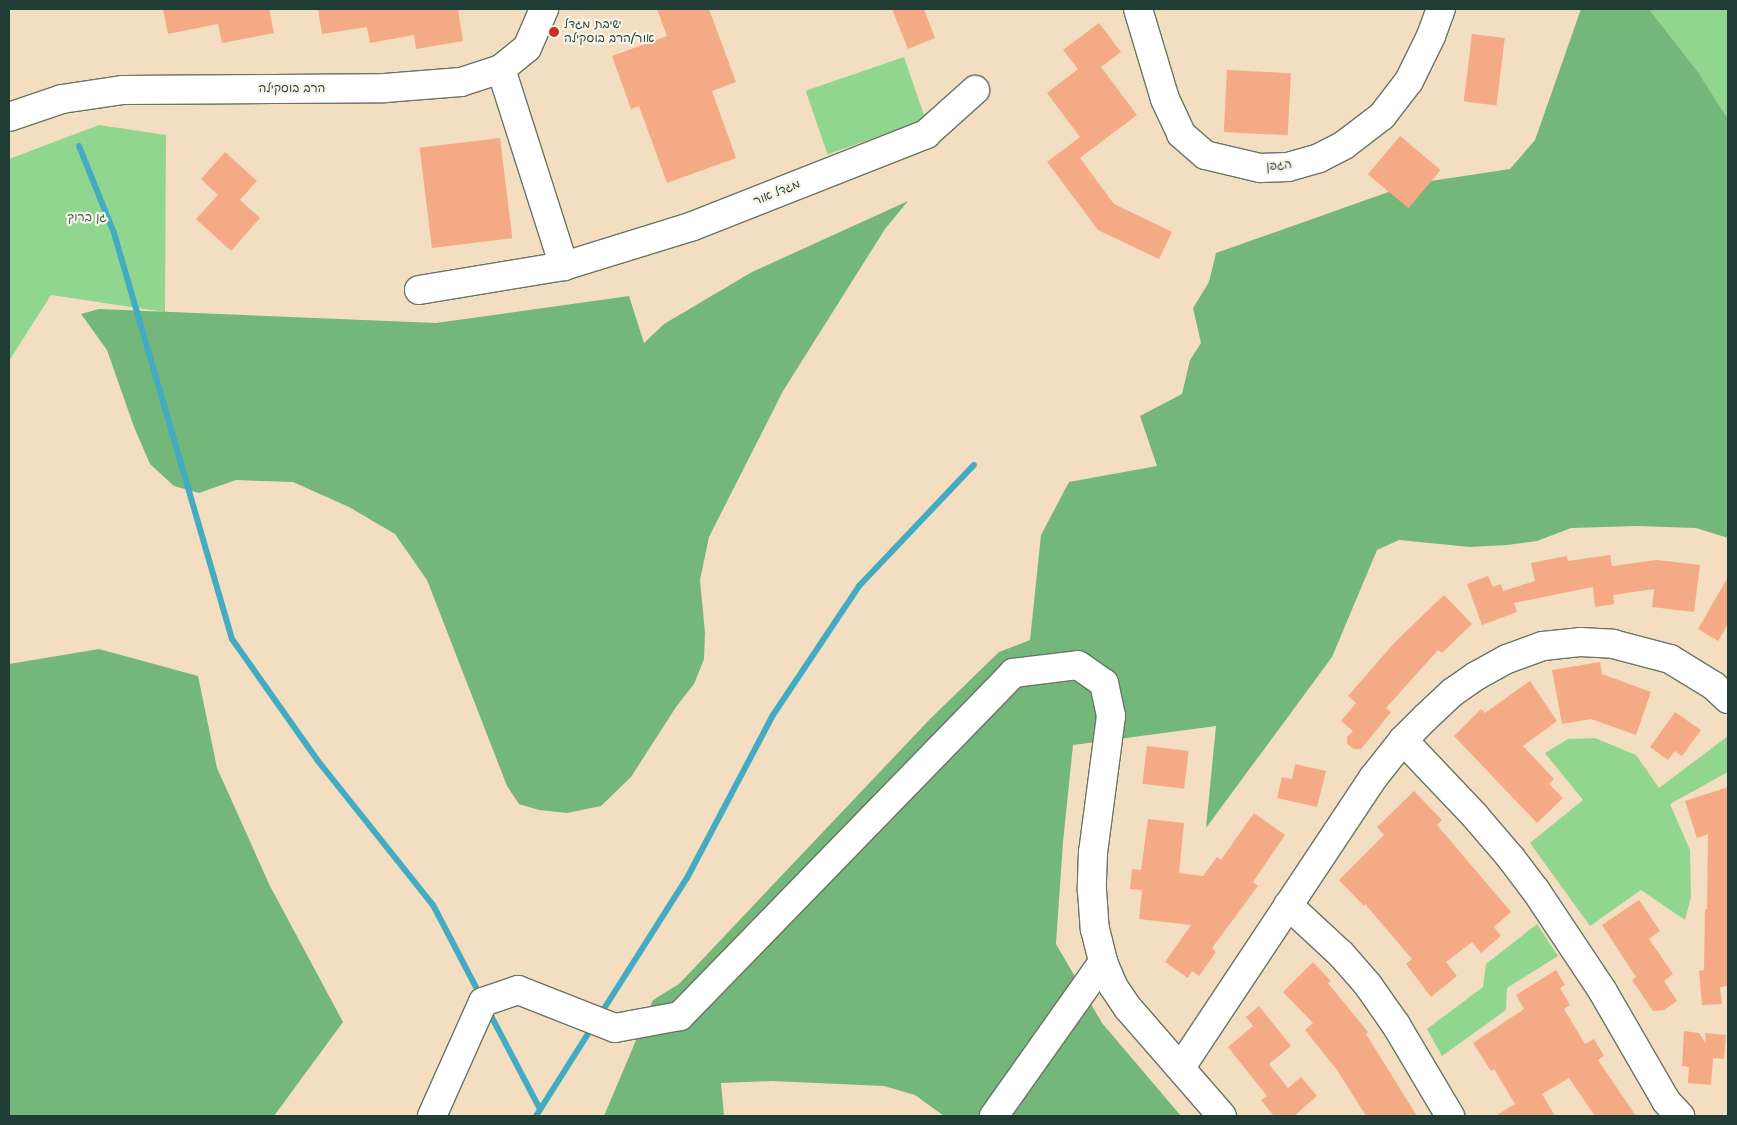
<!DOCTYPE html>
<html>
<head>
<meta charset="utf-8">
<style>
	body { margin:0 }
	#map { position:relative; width:1737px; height:1125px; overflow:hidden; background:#f3dec2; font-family:"Shantell Sans","Playpen Sans Hebrew",sans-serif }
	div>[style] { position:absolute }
	.green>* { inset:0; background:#90d68f; transform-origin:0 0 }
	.forest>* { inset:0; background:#74b77a }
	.stream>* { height:6px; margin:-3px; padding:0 3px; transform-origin:3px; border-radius:3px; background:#43acc2 }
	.building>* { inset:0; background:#f4aa85; transform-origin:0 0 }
	.roads { filter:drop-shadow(1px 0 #697566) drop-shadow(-1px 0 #697566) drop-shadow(0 1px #697566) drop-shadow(0 -1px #697566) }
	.minor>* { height:28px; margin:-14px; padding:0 14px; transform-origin:14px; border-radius:14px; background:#fff }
	.dots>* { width:14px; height:14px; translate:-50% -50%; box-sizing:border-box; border:2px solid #f7f3e8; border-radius:50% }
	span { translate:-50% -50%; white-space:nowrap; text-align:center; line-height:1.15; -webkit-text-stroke:4.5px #f7f3e8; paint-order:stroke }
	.poi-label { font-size:12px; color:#1f3d34 }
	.left { translate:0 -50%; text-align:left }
	.street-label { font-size:12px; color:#1f3d34 }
	.park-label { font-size:12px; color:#365c46 }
	.frame { position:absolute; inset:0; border:10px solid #1f3d34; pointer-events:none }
</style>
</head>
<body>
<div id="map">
	<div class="green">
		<div style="clip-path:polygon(1649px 9px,1728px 9px,1728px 119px,1698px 72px)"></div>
		<div style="left:904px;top:57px;width:67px;height:104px;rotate:71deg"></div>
		<div style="clip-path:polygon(99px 125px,166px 135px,165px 312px,51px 295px,9px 361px,9px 159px)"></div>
		<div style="clip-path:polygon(1728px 736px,1728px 772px,1670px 804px,1690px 850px,1691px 897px,1685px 920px,1641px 890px,1590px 926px,1530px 843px,1583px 800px,1545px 753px,1568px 739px,1595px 738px,1636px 755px,1659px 788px)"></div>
		<div style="clip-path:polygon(1537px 924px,1558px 956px,1507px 988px,1506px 1010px,1442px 1056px,1427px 1029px,1483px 987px,1486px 964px)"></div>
	</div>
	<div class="forest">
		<div style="clip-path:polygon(1581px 9px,1649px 9px,1698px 72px,1728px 119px,1728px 538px,1696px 528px,1637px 526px,1571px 528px,1537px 541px,1507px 545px,1470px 547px,1399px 540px,1377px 550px,1332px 657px,1206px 828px,1216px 726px,1073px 745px,1063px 842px,1056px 944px,1102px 1023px,1181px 1116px,944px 1116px,915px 1095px,884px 1086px,772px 1081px,721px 1083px,724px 1116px,604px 1116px,653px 1000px,679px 984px,930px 719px,999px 652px,1030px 640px,1041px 535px,1069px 482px,1157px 466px,1140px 416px,1182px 394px,1190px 360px,1201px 343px,1193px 308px,1209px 282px,1216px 253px,1411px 184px,1510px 169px,1535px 140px)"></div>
		<div style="clip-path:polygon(908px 201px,885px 229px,783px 391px,709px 537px,700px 580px,705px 633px,704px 659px,694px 684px,676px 707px,631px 777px,601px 806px,567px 813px,539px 810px,519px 804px,507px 786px,427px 580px,395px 534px,349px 507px,293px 482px,236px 480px,199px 493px,174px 486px,150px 464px,134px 427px,107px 350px,81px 314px,99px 309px,436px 323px,629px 296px,644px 343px,664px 324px,752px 272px)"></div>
		<div style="clip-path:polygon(99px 649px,198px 676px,217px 768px,270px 886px,343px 1022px,274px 1116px,9px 1116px,9px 664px)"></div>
	</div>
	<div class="stream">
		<div style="left:79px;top:146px;width:94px;rotate:68.1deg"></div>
		<div style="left:114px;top:233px;width:423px;rotate:73.8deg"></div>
		<div style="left:232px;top:639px;width:149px;rotate:54.8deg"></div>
		<div style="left:318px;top:761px;width:184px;rotate:51.4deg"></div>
		<div style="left:433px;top:905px;width:104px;rotate:62.4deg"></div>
		<div style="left:488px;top:1010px;width:112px;rotate:62.3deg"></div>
		<div style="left:600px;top:1015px;width:162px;rotate:-57.6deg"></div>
		<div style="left:687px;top:878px;width:184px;rotate:-62.2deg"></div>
		<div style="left:773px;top:715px;width:155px;rotate:-56.3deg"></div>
		<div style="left:859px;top:586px;width:167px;rotate:-46.5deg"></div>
		<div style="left:536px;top:1116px;width:107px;rotate:-57.7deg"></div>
	</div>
	<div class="building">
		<div style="clip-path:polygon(163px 9px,269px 9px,274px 33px,222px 43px,218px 24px,168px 34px)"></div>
		<div style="clip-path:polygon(318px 9px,458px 9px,463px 41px,416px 49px,414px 35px,370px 43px,367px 27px,322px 34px)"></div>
		<div style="clip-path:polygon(657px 9px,709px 9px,736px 82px,712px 91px,736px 158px,667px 183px,639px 106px,631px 109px,612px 56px,667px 36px)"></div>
		<div style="clip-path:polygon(892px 9px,924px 9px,935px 38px,908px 49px)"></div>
		<div style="clip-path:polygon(1099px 23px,1121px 52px,1101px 67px,1137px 115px,1080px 158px,1114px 204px,1172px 232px,1159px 259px,1098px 230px,1047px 162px,1080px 137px,1047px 93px,1078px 69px,1063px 50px)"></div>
		<div style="left:1472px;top:34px;width:33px;height:68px;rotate:7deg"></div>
		<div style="left:1227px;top:70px;width:64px;height:62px;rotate:3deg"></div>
		<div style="left:1400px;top:136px;width:53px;height:50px;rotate:40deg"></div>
		<div style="left:500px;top:138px;width:101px;height:81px;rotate:83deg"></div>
		<div style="clip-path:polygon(225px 152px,257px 181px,240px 200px,260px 218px,231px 251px,196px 219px,218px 195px,201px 179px)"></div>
		<div style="clip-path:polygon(1610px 555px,1612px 566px,1657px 560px,1700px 565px,1694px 612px,1652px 607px,1654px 589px,1613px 595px,1614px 604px,1595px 607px,1593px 587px,1514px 603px,1517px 612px,1482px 625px,1467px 584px,1488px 576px,1493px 587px,1501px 584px,1503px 591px,1535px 581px,1531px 563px,1567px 556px,1568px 561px)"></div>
		<div style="clip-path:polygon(1728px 577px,1728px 624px,1718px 641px,1698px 629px)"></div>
		<div style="clip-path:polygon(1444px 595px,1472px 624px,1442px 653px,1438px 650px,1386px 708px,1391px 712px,1361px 749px,1354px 749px,1347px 744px,1347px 737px,1353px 731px,1341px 721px,1356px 703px,1348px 696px,1395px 642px)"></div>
		<div style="clip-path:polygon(1600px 662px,1602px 674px,1651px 692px,1636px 735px,1591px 719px,1562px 724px,1552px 670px)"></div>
		<div style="clip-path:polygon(1530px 681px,1557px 721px,1523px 746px,1554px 779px,1549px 784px,1563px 798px,1537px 823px,1454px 736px,1481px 709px,1485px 713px)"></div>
		<div style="clip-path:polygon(1675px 712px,1701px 730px,1682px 756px,1675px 751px,1668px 760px,1650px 747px)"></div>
		<div style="left:1147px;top:746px;width:42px;height:38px;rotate:7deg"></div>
		<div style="clip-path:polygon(1295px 764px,1326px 771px,1317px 807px,1277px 798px,1282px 777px,1292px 779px)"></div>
		<div style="clip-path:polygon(1728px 787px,1728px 986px,1720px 987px,1722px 1004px,1702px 1005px,1699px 971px,1704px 970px,1705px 909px,1707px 909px,1708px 834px,1697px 838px,1685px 801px)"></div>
		<div style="clip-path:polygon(1414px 791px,1442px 820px,1437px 825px,1511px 912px,1494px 927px,1501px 936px,1481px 953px,1472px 942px,1446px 962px,1457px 976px,1431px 997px,1406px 964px,1412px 959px,1365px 904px,1364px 906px,1339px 880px,1384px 835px,1377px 827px)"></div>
		<div style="clip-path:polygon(1254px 813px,1285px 835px,1253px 882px,1258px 886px,1212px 948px,1216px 952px,1199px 976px,1192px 971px,1188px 978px,1165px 962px,1191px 925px,1139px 919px,1142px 890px,1130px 889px,1132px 869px,1141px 870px,1148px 819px,1184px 823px,1179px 873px,1203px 876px,1217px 857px,1221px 860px)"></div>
		<div style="clip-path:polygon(1639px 900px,1660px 931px,1649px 939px,1673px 974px,1664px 981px,1677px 1001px,1664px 1010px,1653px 1011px,1632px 980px,1636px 977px,1602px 925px)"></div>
		<div style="clip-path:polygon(1313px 962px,1331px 981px,1328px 983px,1368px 1032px,1366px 1034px,1417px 1116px,1366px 1116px,1337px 1070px,1305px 1030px,1313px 1023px,1283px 992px)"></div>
		<div style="clip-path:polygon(1556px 970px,1565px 985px,1560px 988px,1570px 1005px,1564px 1009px,1585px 1044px,1594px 1039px,1604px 1056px,1598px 1060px,1636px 1116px,1595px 1116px,1569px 1078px,1542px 1094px,1555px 1116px,1495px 1116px,1515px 1104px,1494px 1069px,1491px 1071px,1473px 1043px,1524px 1009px,1516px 995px)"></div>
		<div style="clip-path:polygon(1259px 1006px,1291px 1046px,1269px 1064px,1288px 1088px,1301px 1077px,1317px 1096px,1294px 1116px,1274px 1116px,1261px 1100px,1267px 1096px,1228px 1047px,1253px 1026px,1246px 1017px)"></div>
		<div style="clip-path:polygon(1684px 1031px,1699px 1033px,1706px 1044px,1705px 1033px,1726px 1035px,1724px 1059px,1713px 1058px,1711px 1085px,1688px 1083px,1689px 1067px,1682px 1066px)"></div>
	</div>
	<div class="roads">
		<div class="minor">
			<div style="left:1138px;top:9px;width:94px;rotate:73.3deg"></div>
			<div style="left:1165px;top:99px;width:38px;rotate:65deg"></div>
			<div style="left:1181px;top:134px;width:32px;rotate:41deg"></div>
			<div style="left:1205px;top:155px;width:57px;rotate:13.3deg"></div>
			<div style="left:1260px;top:168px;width:28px;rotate:-2deg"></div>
			<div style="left:1288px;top:167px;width:32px;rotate:-16deg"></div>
			<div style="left:1319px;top:158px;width:28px;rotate:-27deg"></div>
			<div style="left:1344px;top:145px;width:48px;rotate:-37.3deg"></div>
			<div style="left:1382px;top:116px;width:44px;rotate:-52.4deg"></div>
			<div style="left:1409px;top:81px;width:50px;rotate:-63.9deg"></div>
			<div style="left:1431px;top:36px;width:29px;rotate:-70deg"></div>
			<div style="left:501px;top:69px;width:207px;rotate:72.3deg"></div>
			<div style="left:9px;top:117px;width:56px;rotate:-18.8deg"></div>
			<div style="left:62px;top:99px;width:62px;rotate:-8.4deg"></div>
			<div style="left:123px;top:90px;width:262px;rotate:-0.4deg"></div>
			<div style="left:385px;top:88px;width:76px;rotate:-4.5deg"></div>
			<div style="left:461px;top:82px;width:42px;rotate:-18deg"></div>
			<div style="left:501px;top:69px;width:33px;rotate:-39deg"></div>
			<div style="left:527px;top:48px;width:43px;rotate:-66.4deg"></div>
			<div style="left:419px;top:290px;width:147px;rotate:-9.4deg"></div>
			<div style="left:564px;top:266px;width:135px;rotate:-17.2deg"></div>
			<div style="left:693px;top:226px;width:251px;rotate:-21.5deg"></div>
			<div style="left:926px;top:134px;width:66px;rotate:-41.9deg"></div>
			<div style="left:1403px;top:740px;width:105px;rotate:46.5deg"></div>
			<div style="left:1475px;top:816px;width:55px;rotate:49.4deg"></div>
			<div style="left:1511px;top:858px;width:41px;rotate:52.9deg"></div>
			<div style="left:1536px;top:891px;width:119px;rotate:56.3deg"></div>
			<div style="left:1602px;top:990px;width:128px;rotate:60deg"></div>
			<div style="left:1666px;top:1101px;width:21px;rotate:47deg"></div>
			<div style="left:1288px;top:905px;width:72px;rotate:42.8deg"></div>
			<div style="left:1341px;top:954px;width:41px;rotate:48.9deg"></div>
			<div style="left:1368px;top:985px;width:49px;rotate:55deg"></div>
			<div style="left:1396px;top:1025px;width:106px;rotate:59.3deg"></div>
			<div style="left:1103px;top:962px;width:26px;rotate:67deg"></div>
			<div style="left:1113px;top:986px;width:27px;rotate:56deg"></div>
			<div style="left:1128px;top:1008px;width:143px;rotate:49deg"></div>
			<div style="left:1181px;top:1067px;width:347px;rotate:-56.4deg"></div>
			<div style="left:1373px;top:778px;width:48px;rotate:-51.7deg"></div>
			<div style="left:1403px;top:740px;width:31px;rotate:-45deg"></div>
			<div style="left:1425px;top:718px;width:38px;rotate:-43deg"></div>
			<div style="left:1453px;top:692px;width:28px;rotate:-35deg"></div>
			<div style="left:1476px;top:676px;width:35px;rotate:-29deg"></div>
			<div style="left:1507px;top:659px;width:38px;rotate:-20deg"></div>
			<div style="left:1543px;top:646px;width:37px;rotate:-6deg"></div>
			<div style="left:1580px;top:642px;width:33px;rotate:3deg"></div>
			<div style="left:1613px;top:644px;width:59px;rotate:14.7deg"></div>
			<div style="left:1670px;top:659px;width:52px;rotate:31.5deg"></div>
			<div style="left:1714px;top:686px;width:19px;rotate:43deg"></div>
			<div style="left:432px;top:1116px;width:125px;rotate:-65.9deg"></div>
			<div style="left:483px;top:1002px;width:37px;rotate:-19deg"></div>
			<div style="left:518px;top:990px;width:104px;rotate:21.4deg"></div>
			<div style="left:615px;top:1028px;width:66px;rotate:-10.5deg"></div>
			<div style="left:680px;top:1016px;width:478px;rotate:-45.8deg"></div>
			<div style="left:1013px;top:673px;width:65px;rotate:-7deg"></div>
			<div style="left:1078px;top:665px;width:32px;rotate:35deg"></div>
			<div style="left:1104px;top:683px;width:34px;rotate:78deg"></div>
			<div style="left:1111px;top:716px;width:137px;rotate:97.5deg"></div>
			<div style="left:1093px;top:852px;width:38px;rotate:92deg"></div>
			<div style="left:1092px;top:890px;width:39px;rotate:86deg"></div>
			<div style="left:1095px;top:929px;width:34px;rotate:76deg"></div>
			<div style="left:1103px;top:962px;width:189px;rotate:125.3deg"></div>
		</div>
	</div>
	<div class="dots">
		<div style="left:554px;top:32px;background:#c8321e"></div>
	</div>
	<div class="poi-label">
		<span class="left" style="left:564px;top:32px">ישיבת מגדל<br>אור/הרב בוסקילה</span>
	</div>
	<div class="street-label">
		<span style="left:292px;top:89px">הרב בוסקילה</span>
		<span style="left:1279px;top:166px;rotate:-6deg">הגפן</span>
		<span style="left:777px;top:193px;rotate:-22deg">מגדל אור</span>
	</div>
	<div class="park-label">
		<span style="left:87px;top:218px">גן ברוך</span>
	</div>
	<div class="frame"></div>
</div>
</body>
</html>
